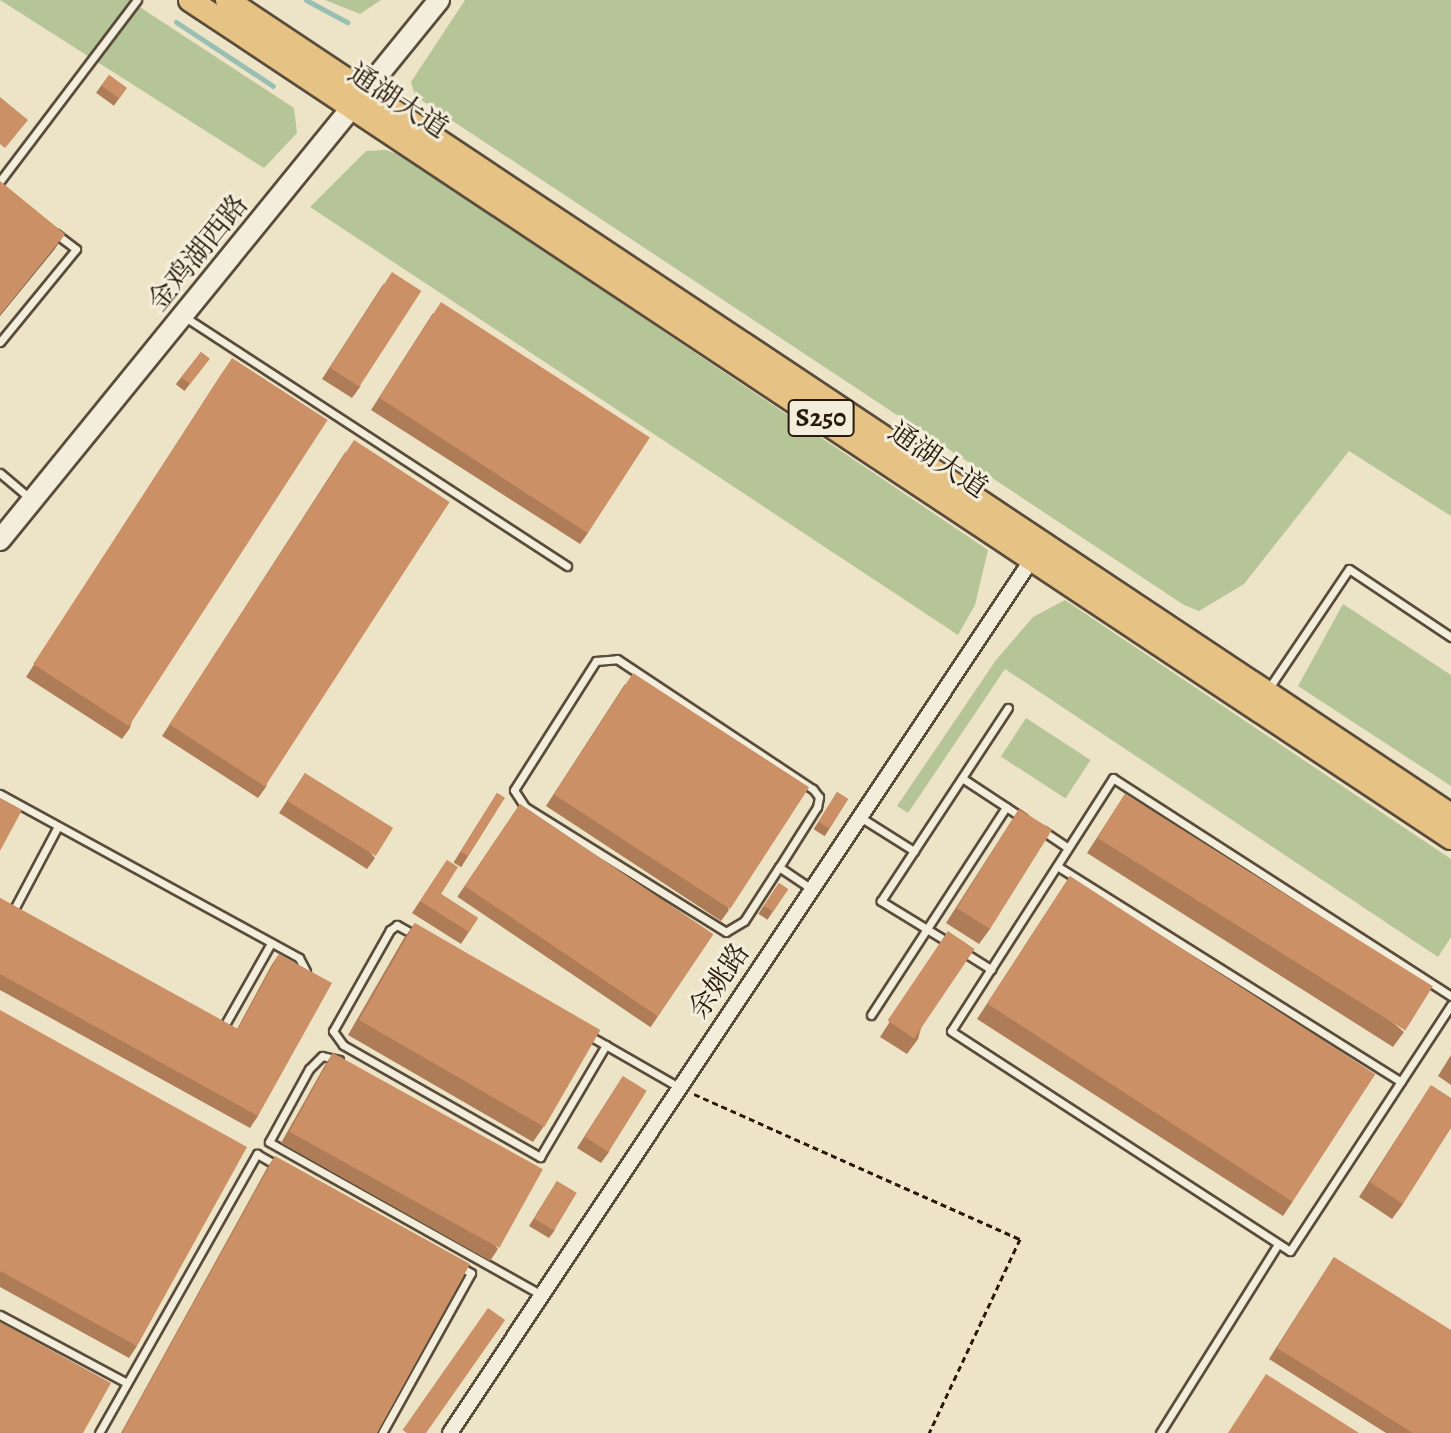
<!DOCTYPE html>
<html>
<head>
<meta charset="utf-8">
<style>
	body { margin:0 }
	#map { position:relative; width:1451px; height:1433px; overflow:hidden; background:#ede4c7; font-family:Alegreya,"Noto Serif SC",serif }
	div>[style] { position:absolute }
	.green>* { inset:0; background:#b6c597; transform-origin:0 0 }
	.stream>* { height:5px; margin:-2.5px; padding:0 2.5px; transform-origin:2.5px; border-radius:2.5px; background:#99bfb2 }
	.path>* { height:3px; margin-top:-1.5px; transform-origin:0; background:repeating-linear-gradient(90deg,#291a0c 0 6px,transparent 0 10px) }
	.roads { filter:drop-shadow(2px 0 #5a4c3b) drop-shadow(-2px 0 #5a4c3b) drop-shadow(0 2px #5a4c3b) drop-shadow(0 -2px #5a4c3b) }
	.lane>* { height:7px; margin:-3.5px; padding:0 3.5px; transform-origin:3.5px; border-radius:3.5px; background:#f3eddb }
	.street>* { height:14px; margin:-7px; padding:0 7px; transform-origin:7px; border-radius:7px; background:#f3eddb }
	.secondary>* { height:20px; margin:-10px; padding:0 10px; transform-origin:10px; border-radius:10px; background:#f3eddb }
	.primary>* { height:22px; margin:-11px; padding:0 11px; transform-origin:11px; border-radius:11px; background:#e6c284 }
	.wall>* { inset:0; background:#af7c58; transform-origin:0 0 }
	.shaded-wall>* { inset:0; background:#8f6547 }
	.building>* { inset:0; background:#cc9066; transform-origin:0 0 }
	span { translate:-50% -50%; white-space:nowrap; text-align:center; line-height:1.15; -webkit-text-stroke:6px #f3eddb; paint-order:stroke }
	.shield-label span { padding:2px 6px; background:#f3eddb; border:2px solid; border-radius:6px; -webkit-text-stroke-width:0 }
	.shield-label { font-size:26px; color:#291a0c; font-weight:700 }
	.street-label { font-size:28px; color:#291a0c }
</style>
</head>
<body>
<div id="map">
	<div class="green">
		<div style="clip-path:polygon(0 0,129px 0,294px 108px,297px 133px,264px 168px)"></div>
		<div style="clip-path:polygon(325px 0,381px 0,360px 14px)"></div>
		<div style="clip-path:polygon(465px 0,1451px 0,1451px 516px,1349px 451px,1244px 584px,1199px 611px,1184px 605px,415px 96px,411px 82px)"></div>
		<div style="clip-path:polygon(386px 150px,403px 156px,988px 550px,975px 605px,958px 635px,310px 207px,366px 151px)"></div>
		<div style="clip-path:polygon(1065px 600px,1451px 859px,1451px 937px,1438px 957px,1005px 669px,908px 813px,897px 806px,996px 660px,1033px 617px)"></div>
		<div style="clip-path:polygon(1343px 604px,1451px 675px,1451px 786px,1298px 686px)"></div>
		<div style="left:1026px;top:718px;width:77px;height:46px;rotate:33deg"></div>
	</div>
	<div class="stream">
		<div style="left:306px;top:0;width:47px;rotate:28.2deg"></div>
		<div style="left:176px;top:22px;width:116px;rotate:33.4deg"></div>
	</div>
	<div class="path">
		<div style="left:694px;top:1094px;width:357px;rotate:24deg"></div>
		<div style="left:1020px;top:1239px;width:214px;rotate:115.1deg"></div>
	</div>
	<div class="roads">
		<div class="lane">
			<div style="left:0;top:181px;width:227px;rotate:-52.9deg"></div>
			<div style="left:185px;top:317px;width:456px;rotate:33.1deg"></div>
			<div style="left:0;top:342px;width:120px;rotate:-50.7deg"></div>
			<div style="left:76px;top:249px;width:26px;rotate:-143deg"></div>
			<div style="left:0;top:473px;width:42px;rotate:40.2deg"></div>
			<div style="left:1269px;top:688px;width:143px;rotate:-56.1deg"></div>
			<div style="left:1349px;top:569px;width:123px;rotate:33.7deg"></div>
			<div style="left:962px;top:778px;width:73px;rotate:33.3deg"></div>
			<div style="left:0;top:794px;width:341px;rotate:28.7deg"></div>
			<div style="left:299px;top:958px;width:15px;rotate:62deg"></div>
			<div style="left:860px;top:817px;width:64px;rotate:32.2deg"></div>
			<div style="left:1043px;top:831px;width:30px;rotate:34deg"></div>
			<div style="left:1057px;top:866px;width:406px;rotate:32.1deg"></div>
			<div style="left:779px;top:867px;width:64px;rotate:122.9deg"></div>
			<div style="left:744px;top:921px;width:21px;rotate:149deg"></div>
			<div style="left:726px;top:932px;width:237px;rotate:-148.1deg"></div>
			<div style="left:525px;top:807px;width:20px;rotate:-123deg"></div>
			<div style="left:514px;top:790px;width:153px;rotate:-57.6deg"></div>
			<div style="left:596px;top:661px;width:21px;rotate:-5deg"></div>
			<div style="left:617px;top:659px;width:235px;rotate:33.6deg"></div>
			<div style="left:813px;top:789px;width:10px;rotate:53deg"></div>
			<div style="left:819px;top:797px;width:10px;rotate:101deg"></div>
			<div style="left:817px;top:807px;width:71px;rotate:122.3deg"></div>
			<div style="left:779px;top:867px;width:40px;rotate:34deg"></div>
			<div style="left:12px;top:913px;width:98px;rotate:-62.1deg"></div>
			<div style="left:415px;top:935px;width:21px;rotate:-151deg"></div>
			<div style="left:397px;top:925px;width:9px;rotate:144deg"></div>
			<div style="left:390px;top:930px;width:116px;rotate:119.4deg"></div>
			<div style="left:333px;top:1031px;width:17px;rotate:54deg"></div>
			<div style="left:343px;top:1045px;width:227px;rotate:29.6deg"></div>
			<div style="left:540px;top:1157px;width:130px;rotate:-59.5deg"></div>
			<div style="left:948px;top:942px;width:79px;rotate:-148.5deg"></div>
			<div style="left:881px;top:901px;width:231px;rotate:-56.7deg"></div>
			<div style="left:965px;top:953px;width:31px;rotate:32deg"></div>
			<div style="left:1451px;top:996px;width:402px;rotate:-147.2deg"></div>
			<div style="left:1113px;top:778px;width:300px;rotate:122.6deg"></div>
			<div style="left:951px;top:1031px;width:404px;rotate:33deg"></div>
			<div style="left:1290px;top:1251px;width:294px;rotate:-56.8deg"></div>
			<div style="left:871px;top:1015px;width:248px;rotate:-57deg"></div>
			<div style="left:223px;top:1028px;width:98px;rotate:-60.5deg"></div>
			<div style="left:588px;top:1035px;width:106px;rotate:29.9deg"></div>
			<div style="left:339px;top:1060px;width:17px;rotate:-167deg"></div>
			<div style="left:322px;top:1056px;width:18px;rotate:135deg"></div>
			<div style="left:309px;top:1069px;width:83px;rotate:118.7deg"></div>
			<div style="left:269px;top:1142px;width:313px;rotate:29.3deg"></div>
			<div style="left:0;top:1315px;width:144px;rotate:28.2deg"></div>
			<div style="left:99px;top:1433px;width:321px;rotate:-60.5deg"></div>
			<div style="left:257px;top:1154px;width:22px;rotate:30deg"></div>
			<div style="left:382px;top:1433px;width:183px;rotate:-60.9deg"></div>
			<div style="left:471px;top:1273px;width:14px;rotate:-150deg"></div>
			<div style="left:1160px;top:1433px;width:223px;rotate:-58deg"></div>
		</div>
		<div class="street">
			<div style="left:450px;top:1433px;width:1050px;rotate:-56.34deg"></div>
		</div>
		<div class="secondary">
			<div style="left:0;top:540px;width:696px;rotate:-50.89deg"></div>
		</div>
		<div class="primary">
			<div style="left:190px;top:0;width:1514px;rotate:33.61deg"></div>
			<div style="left:227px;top:0;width:1471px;rotate:33.66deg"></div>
		</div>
	</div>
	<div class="wall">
		<div style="left:109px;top:75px;width:22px;height:22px;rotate:36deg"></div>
		<div style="clip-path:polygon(384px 283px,360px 387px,352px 398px,322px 379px)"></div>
		<div style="clip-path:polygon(433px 313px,588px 533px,580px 544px,371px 410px)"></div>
		<div style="left:201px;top:352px;width:11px;height:41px;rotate:38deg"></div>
		<div style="clip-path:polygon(224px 370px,130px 728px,122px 739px,26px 677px)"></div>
		<div style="clip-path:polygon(346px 451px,266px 787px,258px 798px,162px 736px)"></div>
		<div style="clip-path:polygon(625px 684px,729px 910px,721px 921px,546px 806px)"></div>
		<div style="clip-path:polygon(305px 773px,375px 858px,367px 869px,279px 813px)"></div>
		<div style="left:837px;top:792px;width:13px;height:44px;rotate:32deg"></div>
		<div style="left:497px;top:793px;width:9px;height:82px;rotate:32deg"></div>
		<div style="clip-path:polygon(1125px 794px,1404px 1032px,1393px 1047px,1087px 853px)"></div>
		<div style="left:520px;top:804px;width:233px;height:112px;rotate:34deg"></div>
		<div style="clip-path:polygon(1019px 809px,990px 929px,979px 944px,946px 923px)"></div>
		<div style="clip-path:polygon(447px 860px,441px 894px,478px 918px,461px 944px,412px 913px)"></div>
		<div style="clip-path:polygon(1070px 876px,1293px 1201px,1283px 1216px,977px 1019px)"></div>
		<div style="left:779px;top:883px;width:11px;height:37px;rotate:34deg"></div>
		<div style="clip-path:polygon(0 898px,237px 1029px,271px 966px,279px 954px,258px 1116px,250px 1128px,0 990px)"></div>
		<div style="clip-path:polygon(415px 923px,544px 1126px,533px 1142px,348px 1035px,404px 938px)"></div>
		<div style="clip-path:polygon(948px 931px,918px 1039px,907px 1054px,880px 1037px)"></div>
		<div style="clip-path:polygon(0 1010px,137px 1346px,129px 1358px,0 1287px)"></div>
		<div style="clip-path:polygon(333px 1053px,498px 1249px,490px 1261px,281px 1143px,325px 1065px)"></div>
		<div style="clip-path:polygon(1451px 1055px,1451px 1085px,1438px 1076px)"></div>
		<div style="clip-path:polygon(623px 1076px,609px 1152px,601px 1163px,577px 1148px)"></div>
		<div style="clip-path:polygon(1431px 1085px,1403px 1204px,1392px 1219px,1359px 1197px)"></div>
		<div style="clip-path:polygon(275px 1156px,377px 1433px,121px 1433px,267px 1168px)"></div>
		<div style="clip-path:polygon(557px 1181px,555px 1230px,549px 1238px,529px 1226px)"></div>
		<div style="clip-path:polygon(1334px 1257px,1451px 1433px,1386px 1433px,1269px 1359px)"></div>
	</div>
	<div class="shaded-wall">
		<div style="clip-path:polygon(65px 234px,54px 250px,0 316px,0 314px)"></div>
	</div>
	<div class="building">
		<div style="left:109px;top:75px;width:22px;height:13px;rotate:36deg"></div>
		<div style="clip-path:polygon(0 97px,28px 120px,5px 148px,0 144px)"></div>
		<div style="clip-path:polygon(0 181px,65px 234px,0 314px)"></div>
		<div style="left:392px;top:272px;width:35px;height:114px;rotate:33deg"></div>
		<div style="left:441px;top:302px;width:249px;height:114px;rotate:33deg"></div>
		<div style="left:201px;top:352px;width:11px;height:32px;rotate:38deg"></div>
		<div style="left:232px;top:358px;width:114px;height:365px;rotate:33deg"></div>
		<div style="left:354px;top:440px;width:114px;height:339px;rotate:33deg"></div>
		<div style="left:633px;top:673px;width:210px;height:145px;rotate:33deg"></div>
		<div style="left:305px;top:773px;width:104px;height:33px;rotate:32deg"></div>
		<div style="left:837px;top:792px;width:13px;height:35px;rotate:32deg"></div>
		<div style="left:497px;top:793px;width:9px;height:69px;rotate:32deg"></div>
		<div style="left:1125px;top:794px;width:363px;height:52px;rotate:32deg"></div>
		<div style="clip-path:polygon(0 798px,22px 810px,0 851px)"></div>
		<div style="left:520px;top:804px;width:233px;height:99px;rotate:34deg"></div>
		<div style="left:1019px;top:809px;width:39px;height:117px;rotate:32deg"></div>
		<div style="clip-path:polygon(447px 860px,458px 867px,441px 894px,478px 918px,469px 932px,420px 901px)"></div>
		<div style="left:1070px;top:876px;width:364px;height:152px;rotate:33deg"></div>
		<div style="left:779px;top:883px;width:11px;height:27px;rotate:34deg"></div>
		<div style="clip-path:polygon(0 898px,238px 1029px,279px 954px,332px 983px,258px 1116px,0 974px)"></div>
		<div style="left:415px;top:923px;width:214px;height:112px;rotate:30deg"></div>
		<div style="left:948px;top:931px;width:32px;height:108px;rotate:34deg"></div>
		<div style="clip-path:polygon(0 1010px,247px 1147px,137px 1346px,0 1271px)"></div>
		<div style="left:333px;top:1053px;width:240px;height:90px;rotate:29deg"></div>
		<div style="left:623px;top:1076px;width:28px;height:72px;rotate:32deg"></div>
		<div style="clip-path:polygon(1431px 1085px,1451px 1098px,1451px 1128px,1403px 1204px,1370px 1182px)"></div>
		<div style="clip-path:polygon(275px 1156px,470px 1264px,377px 1433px,122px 1433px)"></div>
		<div style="left:557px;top:1181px;width:23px;height:44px;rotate:31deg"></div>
		<div style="clip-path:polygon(1334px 1257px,1451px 1330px,1451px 1433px,1413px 1433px,1277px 1348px)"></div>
		<div style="left:488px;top:1308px;width:21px;height:149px;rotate:35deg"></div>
		<div style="clip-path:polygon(0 1322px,111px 1383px,83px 1433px,0 1433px)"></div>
		<div style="clip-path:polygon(1266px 1374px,1359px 1433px,1228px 1433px)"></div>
	</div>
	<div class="shield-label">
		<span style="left:821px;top:418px">S250</span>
	</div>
	<div class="street-label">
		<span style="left:398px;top:101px;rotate:33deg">通湖大道</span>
		<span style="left:198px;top:253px;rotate:-51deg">金鸡湖西路</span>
		<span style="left:938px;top:460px;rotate:34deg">通湖大道</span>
		<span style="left:719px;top:981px;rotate:-56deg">余姚路</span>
	</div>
</div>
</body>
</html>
